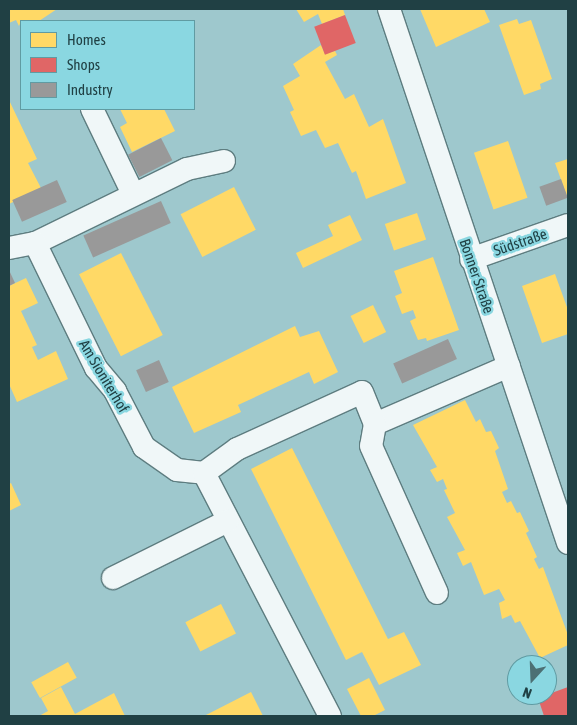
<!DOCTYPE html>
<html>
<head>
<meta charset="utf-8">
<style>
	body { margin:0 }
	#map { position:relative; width:577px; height:725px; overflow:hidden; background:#9ec8cd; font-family:"Asap Condensed",sans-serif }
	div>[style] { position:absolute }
	.homes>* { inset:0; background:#ffd966; transform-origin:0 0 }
	.shops>* { inset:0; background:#e06666; transform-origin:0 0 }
	.industry>* { inset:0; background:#999; transform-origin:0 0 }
	.roads { filter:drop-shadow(1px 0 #5e7d80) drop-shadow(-1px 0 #5e7d80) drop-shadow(0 1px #5e7d80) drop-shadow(0 -1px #5e7d80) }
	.street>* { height:22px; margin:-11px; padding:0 11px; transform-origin:11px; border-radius:11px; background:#f0f7f8 }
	span { translate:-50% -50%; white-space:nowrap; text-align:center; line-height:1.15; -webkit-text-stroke:5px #8ad7e1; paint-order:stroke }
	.street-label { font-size:15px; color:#204044 }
	.frame { position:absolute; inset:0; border:10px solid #204044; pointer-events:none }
	.legend { position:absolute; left:20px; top:20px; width:175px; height:90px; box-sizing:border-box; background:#8ad7e1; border:1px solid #609ba2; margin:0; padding:6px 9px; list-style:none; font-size:15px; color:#204044 }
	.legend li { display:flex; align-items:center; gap:10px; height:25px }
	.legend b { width:25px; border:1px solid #609ba2 }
	.north { position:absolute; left:507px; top:655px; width:50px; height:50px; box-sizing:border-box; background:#8ad7e1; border:1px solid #609ba2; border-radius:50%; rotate:200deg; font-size:14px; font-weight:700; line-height:20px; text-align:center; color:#204044 }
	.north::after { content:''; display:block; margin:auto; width:18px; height:22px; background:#4c7074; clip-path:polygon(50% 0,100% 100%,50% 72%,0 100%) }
</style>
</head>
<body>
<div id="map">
	<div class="homes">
		<div style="clip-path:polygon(9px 9px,57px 9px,39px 21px,21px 21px,19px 26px,16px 20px,9px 23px)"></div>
		<div style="clip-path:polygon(296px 9px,343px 9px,345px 15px,322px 24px,318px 14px,304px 22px)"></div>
		<div style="clip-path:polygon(420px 9px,484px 9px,490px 22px,436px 47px)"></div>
		<div style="clip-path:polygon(517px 19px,519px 24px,531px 20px,552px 79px,540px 84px,541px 89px,524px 95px,499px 25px)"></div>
		<div style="clip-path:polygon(321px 45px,325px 54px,335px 51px,337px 55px,325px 62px,345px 99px,354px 94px,369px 127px,383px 119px,406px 183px,366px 199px,356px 171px,352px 173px,338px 143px,325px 148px,316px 130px,301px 136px,290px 112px,294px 110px,283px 86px,300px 76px,293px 64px)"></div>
		<div style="clip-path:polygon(9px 100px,37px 159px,28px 163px,41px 188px,9px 204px)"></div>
		<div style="clip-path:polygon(120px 109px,164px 109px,175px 131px,132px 152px,120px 127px,127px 123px)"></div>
		<div style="left:508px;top:141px;width:60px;height:36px;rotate:71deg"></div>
		<div style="clip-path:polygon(568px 159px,568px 199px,555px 163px)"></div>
		<div style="left:234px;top:187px;width:48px;height:60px;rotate:63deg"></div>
		<div style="left:417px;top:213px;width:28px;height:34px;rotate:71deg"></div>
		<div style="clip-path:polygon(350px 215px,362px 240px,303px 268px,296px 253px,333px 236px,328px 225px)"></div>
		<div style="left:121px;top:253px;width:92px;height:47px;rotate:63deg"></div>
		<div style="clip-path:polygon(433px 257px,459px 330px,427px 341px,426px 338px,418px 340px,410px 321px,416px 318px,413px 310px,402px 314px,395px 296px,402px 293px,394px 271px)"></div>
		<div style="clip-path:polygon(555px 274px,568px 310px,568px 334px,542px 343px,522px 286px)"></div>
		<div style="clip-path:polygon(26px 278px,38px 303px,21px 311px,37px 345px,32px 347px,38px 360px,56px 351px,68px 379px,17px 402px,9px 384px,9px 286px)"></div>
		<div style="left:373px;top:305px;width:30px;height:25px;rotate:64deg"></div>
		<div style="clip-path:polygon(295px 326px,300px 337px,319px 331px,338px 372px,314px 384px,309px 372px,238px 405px,241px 412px,194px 433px,172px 387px)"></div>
		<div style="clip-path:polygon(465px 400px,476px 422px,480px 419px,486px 432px,491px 431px,499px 448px,495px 451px,508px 489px,502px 492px,507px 503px,511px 501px,517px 513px,520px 512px,529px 531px,526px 533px,537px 557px,534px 559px,539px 569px,543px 567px,568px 635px,568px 645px,540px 658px,520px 621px,515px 623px,511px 615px,502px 619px,499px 603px,505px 600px,499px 589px,484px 595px,471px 562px,463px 566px,457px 553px,465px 550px,447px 517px,455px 513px,444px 490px,447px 489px,443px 479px,437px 482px,430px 470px,437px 467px,413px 425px)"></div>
		<div style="clip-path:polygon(292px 448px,388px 639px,404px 632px,421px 665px,379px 685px,362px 652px,346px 660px,251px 469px)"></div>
		<div style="clip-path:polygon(11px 483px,21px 505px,9px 511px,9px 484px)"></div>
		<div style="left:221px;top:604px;width:33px;height:40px;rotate:63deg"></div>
		<div style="left:68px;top:662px;width:18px;height:42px;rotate:61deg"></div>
		<div style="clip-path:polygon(369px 678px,385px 710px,373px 716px,361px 716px,347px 689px)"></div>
		<div style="clip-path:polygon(61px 687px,75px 714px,114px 693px,125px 716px,39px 716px,48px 711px,41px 698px)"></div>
		<div style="clip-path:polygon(251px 692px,263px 716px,207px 716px,206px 715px)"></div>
	</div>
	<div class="shops">
		<div style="left:345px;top:15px;width:30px;height:33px;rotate:69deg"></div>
		<div style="clip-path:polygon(568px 687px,568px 716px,544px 716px,538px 698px)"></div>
	</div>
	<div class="industry">
		<div style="left:161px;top:138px;width:25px;height:37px;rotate:63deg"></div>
		<div style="left:561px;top:179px;width:20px;height:23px;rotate:70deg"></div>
		<div style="left:57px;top:180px;width:24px;height:49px;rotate:66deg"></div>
		<div style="left:161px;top:201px;width:24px;height:85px;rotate:66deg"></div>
		<div style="clip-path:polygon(9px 270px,15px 283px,9px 286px)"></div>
		<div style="left:448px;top:339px;width:22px;height:60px;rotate:66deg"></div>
		<div style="left:159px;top:360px;width:24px;height:25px;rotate:66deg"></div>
	</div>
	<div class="roads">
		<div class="street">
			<div style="left:389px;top:9px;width:563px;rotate:71.47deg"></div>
			<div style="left:92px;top:109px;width:94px;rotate:64.2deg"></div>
			<div style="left:224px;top:161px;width:38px;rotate:168deg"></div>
			<div style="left:187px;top:169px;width:169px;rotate:154deg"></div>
			<div style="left:35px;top:243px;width:139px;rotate:64deg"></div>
			<div style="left:96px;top:368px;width:30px;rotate:50deg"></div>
			<div style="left:115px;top:391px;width:63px;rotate:62.6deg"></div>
			<div style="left:144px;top:447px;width:40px;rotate:34.9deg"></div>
			<div style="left:177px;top:470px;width:27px;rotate:6deg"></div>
			<div style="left:204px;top:473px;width:274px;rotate:62.6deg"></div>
			<div style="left:9px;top:248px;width:26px;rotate:-11deg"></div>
			<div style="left:471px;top:259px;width:103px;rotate:-19.3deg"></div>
			<div style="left:375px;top:424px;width:146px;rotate:-23.4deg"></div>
			<div style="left:204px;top:473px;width:41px;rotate:-36deg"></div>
			<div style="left:237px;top:449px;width:137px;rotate:-24.5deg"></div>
			<div style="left:362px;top:392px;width:35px;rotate:68deg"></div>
			<div style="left:375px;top:424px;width:22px;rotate:100deg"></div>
			<div style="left:371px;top:446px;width:161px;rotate:65.8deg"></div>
			<div style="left:113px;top:578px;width:128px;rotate:-26.4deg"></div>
		</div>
	</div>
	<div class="street-label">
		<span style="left:520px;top:242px;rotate:-19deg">Südstraße</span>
		<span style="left:477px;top:276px;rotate:71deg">Bonner Straße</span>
		<span style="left:104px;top:376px;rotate:59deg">Am Sioniterhof</span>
	</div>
	<div class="frame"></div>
	<ul class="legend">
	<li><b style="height:14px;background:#ffd966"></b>Homes</li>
	<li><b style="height:14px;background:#e06666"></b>Shops</li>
	<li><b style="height:14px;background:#999"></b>Industry</li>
	</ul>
	<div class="north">N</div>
</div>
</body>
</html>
